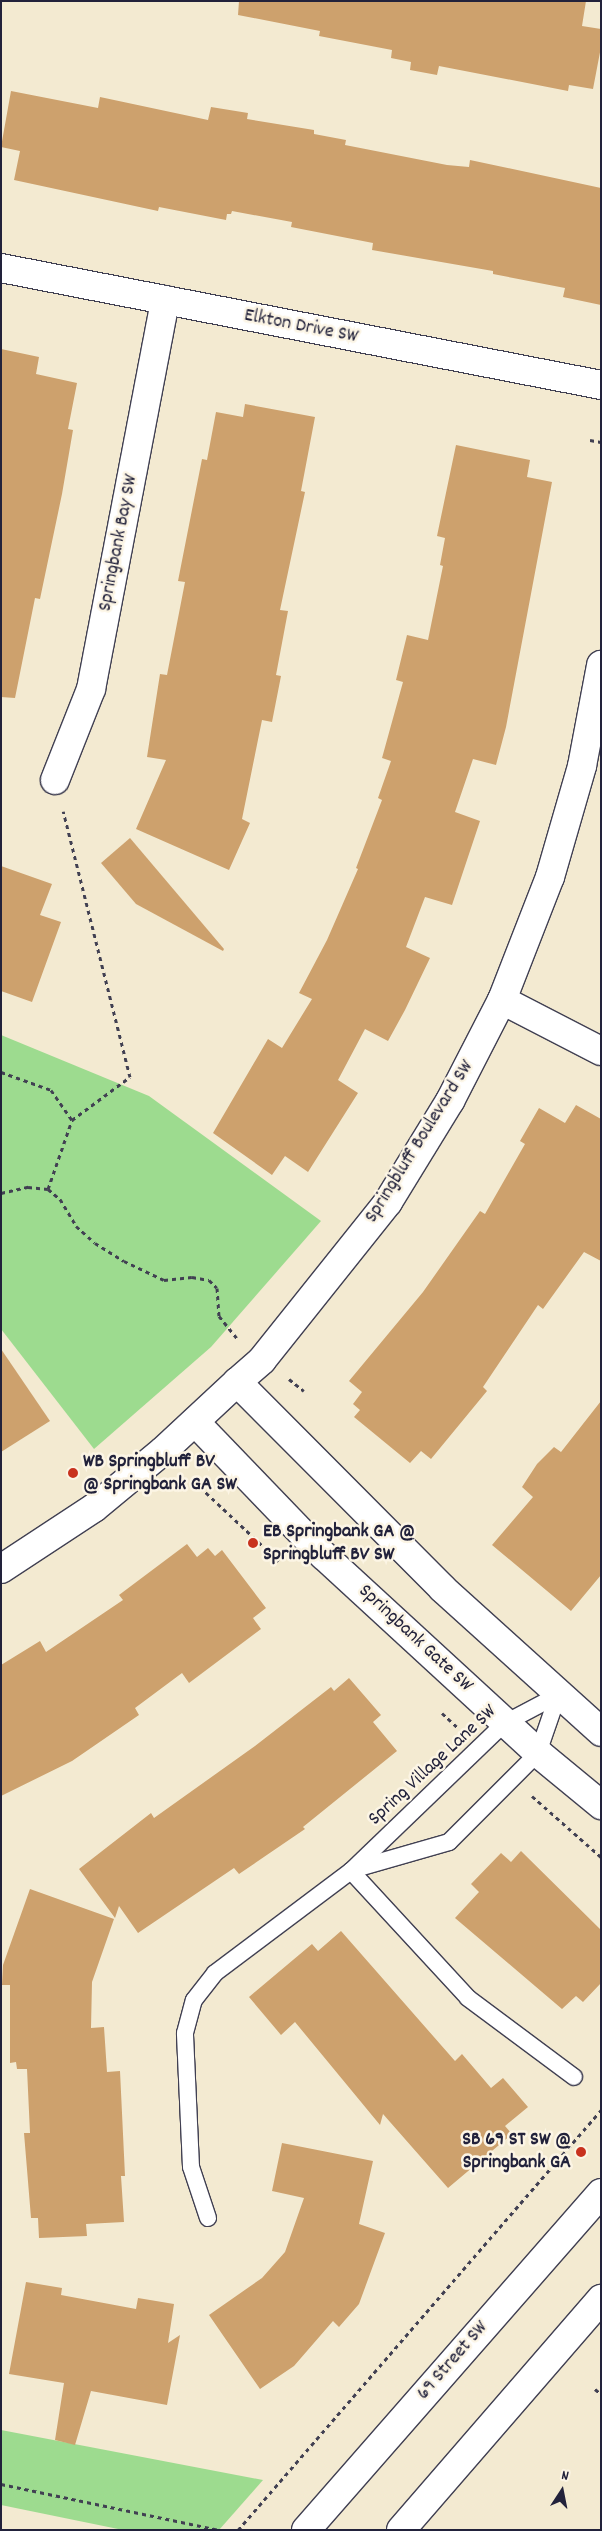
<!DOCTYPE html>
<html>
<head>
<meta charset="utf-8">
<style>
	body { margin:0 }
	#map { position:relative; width:602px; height:2531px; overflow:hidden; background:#f3ead1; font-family:Dekko,sans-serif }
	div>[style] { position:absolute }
	.green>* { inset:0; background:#9ddb8f }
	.building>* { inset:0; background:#cda16d }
	.path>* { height:3px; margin-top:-1.5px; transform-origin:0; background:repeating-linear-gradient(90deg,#414052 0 4px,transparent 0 8px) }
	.roads { filter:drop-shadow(1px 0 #414052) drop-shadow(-1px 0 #414052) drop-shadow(0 1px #414052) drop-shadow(0 -1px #414052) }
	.service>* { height:16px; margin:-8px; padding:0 8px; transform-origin:8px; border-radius:8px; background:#fff }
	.minor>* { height:28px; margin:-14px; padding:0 14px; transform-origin:14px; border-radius:14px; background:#fff }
	.tertiary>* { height:28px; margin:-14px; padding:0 14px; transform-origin:14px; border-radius:14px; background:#fff }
	.secondary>* { height:28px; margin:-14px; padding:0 14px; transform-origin:14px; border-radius:14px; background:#fff }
	.dots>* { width:14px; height:14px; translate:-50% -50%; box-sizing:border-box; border:2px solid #fcf5e5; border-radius:50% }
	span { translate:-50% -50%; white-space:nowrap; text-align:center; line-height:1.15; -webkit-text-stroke:5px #fcf5e5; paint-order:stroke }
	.street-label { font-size:20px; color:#22223b }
	.poi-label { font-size:20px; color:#22223b; font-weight:700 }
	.left { translate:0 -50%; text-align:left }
	.right { translate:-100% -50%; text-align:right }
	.frame { position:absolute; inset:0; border:2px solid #22223b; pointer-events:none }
	.north { position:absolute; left:537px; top:2466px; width:50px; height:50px; -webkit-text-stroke:4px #fcf5e5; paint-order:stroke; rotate:11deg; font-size:14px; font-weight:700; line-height:20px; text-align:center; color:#22223b }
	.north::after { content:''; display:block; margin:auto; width:18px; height:22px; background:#22223b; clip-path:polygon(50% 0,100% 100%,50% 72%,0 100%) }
</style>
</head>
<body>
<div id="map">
	<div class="green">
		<div style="clip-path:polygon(1px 1035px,149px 1096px,321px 1221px,211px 1347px,94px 1449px,1px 1329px)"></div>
		<div style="clip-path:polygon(1px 2430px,263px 2480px,219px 2530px,123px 2530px,1px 2505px)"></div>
	</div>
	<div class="building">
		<div style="clip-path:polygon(239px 1px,586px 1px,582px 26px,601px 29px,601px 47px,593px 89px,569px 85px,568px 91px,439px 66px,437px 75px,410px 70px,411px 62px,391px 58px,392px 50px,319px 36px,320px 31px,238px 15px)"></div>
		<div style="clip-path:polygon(11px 91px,98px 108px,100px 97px,208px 120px,211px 107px,248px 113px,247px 119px,314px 130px,314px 134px,346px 140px,345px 145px,447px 165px,469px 167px,470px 160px,601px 188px,601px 305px,563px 297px,565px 288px,493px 274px,493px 271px,372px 250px,373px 243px,291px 227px,292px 222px,232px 211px,231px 214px,227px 214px,226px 220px,159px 207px,158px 211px,14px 180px,20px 151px,1px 147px)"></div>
		<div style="clip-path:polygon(1px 349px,39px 357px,36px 374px,77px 383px,68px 429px,73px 430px,62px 494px,40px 599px,35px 598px,15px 698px,1px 697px)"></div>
		<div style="clip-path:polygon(245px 404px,315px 417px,301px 491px,305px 492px,280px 610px,288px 611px,276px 675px,281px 676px,272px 722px,262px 720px,242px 819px,250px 823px,229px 870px,136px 829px,166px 760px,147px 757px,160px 674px,167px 675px,185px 582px,178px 581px,202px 459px,207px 460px,216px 412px,243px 417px)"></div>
		<div style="clip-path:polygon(456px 445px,530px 460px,527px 477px,552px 482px,506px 727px,496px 765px,473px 759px,455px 812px,480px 821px,452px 905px,425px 897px,406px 947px,430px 958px,405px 1010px,388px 1041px,365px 1029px,338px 1080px,358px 1093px,308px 1172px,285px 1156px,272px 1175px,213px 1133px,268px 1039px,282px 1048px,312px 999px,299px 993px,327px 940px,358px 869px,356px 868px,382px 800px,378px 798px,391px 761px,382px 758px,403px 682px,396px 680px,407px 635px,428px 640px,443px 566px,440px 565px,445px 538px,437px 536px)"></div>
		<div style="clip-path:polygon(130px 838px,224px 949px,223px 951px,136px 904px,101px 863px)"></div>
		<div style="clip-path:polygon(1px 866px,52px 884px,40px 915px,61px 922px,32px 1002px,1px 991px)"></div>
		<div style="clip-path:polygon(576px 1105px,601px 1119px,601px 1261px,584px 1252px,543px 1309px,538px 1305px,483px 1387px,487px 1391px,431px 1459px,421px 1451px,410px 1463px,354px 1417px,360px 1410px,353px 1404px,362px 1392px,349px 1381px,423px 1292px,480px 1211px,485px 1214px,525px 1144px,520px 1141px,539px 1108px,565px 1123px)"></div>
		<div style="clip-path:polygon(1px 1349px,50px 1421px,1px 1452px)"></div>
		<div style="clip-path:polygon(601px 1401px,601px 1575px,571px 1611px,492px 1545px,533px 1497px,522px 1487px,537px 1464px,554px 1447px,561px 1452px)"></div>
		<div style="clip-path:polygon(187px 1544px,197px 1557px,208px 1548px,215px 1556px,222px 1550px,266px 1608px,253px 1618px,261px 1629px,189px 1683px,182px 1673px,135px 1708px,139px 1715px,72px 1761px,1px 1796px,1px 1665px,40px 1641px,46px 1652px,123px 1600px,119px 1595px)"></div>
		<div style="clip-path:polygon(349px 1678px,381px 1715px,373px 1722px,397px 1751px,303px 1827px,305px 1829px,239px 1874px,234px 1868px,138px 1933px,119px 1906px,115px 1918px,79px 1869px,151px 1813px,154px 1818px,255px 1746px,331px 1687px,334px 1691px)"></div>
		<div style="clip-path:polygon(521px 1851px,601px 1930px,601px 1983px,583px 2002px,576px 1996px,562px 2009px,455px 1918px,479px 1892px,471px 1884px,501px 1853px,511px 1862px)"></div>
		<div style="clip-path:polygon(30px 1889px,114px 1919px,92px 1982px,91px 2028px,104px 2027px,107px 2072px,120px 2071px,125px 2176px,121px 2176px,124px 2222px,86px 2224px,87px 2236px,39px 2238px,38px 2218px,31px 2218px,24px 2133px,30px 2133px,27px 2069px,17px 2069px,16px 2062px,10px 2063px,10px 1985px,2px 1985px,3px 1965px)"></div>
		<div style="clip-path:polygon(341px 1931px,455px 2061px,462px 2054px,491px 2088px,503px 2078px,528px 2107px,505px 2126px,512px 2134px,448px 2188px,383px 2114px,380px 2125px,295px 2022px,281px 2035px,249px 1997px,312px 1944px,318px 1951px)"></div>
		<div style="clip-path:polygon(282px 2143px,373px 2161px,359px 2224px,385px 2233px,359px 2304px,339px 2327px,333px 2321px,294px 2366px,260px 2389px,209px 2315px,262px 2278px,285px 2252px,304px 2198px,272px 2191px)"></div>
		<div style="clip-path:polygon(26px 2282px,62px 2288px,61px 2295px,136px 2309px,138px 2298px,174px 2304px,168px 2343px,180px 2335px,167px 2405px,91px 2391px,75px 2445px,55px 2440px,64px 2383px,9px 2374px)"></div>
	</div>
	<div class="path">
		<div style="left:590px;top:440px;width:11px;rotate:10deg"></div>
		<div style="left:1px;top:1072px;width:53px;rotate:19.8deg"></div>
		<div style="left:51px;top:1090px;width:37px;rotate:55deg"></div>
		<div style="left:48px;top:1189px;width:73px;rotate:-70.8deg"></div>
		<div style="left:72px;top:1120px;width:72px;rotate:-36.6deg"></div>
		<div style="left:130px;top:1077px;width:274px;rotate:-104.1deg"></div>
		<div style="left:1px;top:1193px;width:28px;rotate:-13deg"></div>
		<div style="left:28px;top:1187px;width:20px;rotate:6deg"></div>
		<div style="left:48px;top:1189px;width:16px;rotate:40deg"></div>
		<div style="left:60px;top:1199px;width:31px;rotate:59deg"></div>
		<div style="left:76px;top:1226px;width:25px;rotate:42deg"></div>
		<div style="left:95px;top:1243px;width:34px;rotate:32deg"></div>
		<div style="left:124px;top:1261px;width:44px;rotate:25.4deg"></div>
		<div style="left:164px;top:1280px;width:28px;rotate:-6deg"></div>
		<div style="left:192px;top:1277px;width:17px;rotate:10deg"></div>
		<div style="left:209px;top:1280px;width:11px;rotate:45deg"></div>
		<div style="left:217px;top:1288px;width:28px;rotate:86deg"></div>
		<div style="left:219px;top:1316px;width:28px;rotate:51deg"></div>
		<div style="left:289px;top:1379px;width:19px;rotate:39deg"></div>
		<div style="left:200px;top:1487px;width:110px;rotate:43.2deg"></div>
		<div style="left:442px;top:1713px;width:23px;rotate:43deg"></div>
		<div style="left:532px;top:1796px;width:92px;rotate:41.5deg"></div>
		<div style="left:595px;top:2389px;width:8px;rotate:40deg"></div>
		<div style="left:1px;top:2484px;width:223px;rotate:11.9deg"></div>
		<div style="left:238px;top:2530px;width:555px;rotate:-49.16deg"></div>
	</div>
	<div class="roads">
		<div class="service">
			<div style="left:355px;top:1869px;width:98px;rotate:-16deg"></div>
			<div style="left:449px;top:1842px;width:126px;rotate:-45deg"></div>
			<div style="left:538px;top:1753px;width:61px;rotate:-71deg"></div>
			<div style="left:351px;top:1871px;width:173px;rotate:47.3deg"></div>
			<div style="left:468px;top:1998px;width:132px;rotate:36.7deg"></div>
			<div style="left:208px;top:2218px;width:54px;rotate:-108.4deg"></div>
			<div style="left:191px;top:2167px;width:134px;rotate:-92.6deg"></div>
			<div style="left:185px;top:2033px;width:34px;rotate:-75deg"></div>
			<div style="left:194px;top:2000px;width:34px;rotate:-52deg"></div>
			<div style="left:215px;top:1973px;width:170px;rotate:-36.9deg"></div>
			<div style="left:351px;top:1871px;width:214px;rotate:-43.9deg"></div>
			<div style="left:505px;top:1723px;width:60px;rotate:-27.8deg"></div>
		</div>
		<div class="minor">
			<div style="left:1px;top:268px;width:611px;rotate:11.03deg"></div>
			<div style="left:55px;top:780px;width:98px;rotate:-68.4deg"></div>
			<div style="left:91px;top:689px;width:396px;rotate:-79.2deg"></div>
			<div style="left:502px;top:1000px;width:111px;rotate:27.3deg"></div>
			<div style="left:237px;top:1382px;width:33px;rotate:-41deg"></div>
			<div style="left:262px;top:1360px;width:202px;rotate:-51.4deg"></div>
			<div style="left:388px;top:1202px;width:119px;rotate:-58.5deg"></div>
			<div style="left:450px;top:1101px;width:114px;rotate:-62.8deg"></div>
			<div style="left:502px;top:1000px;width:132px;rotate:-68.7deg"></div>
			<div style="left:550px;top:877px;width:116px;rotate:-73.9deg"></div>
			<div style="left:582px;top:766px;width:103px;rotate:-79.3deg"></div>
		</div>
		<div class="tertiary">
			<div style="left:195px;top:1422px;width:185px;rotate:46.1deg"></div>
			<div style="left:323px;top:1555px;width:292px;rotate:42.6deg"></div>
			<div style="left:538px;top:1753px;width:82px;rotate:39.5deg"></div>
			<div style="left:1px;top:1569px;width:111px;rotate:-33.3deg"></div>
			<div style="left:94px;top:1508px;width:89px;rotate:-39.6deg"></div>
			<div style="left:163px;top:1451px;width:101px;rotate:-43deg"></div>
			<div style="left:237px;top:1382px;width:292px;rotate:45.1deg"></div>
			<div style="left:443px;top:1589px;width:213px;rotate:42.1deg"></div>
		</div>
		<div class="secondary">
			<div style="left:306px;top:2530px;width:448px;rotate:-48.8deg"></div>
			<div style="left:401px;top:2530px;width:306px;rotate:-49.1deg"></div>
		</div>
	</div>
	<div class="dots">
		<div style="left:73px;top:1473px;background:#c8321e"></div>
		<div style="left:253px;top:1543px;background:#c8321e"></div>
		<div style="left:581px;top:2152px;background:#c8321e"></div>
	</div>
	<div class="street-label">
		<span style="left:301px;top:327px;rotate:11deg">Elkton Drive SW</span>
		<span style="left:119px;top:543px;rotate:-79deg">Springbank Bay SW</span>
		<span style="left:420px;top:1142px;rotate:-58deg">Springbluff Boulevard SW</span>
		<span style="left:415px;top:1639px;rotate:43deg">Springbank Gate SW</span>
		<span style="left:433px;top:1766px;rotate:-43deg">Spring Village Lane SW</span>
		<span style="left:453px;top:2361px;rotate:-49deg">69 Street SW</span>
	</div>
	<div class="poi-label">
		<span class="left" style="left:83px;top:1474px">WB Springbluff BV<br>@ Springbank GA SW</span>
		<span class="left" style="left:263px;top:1544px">EB Springbank GA @<br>Springbluff BV SW</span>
		<span class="right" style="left:571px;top:2152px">SB 69 ST SW @<br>Springbank GA</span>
	</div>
	<div class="frame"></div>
	<div class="north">N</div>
</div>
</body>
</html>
